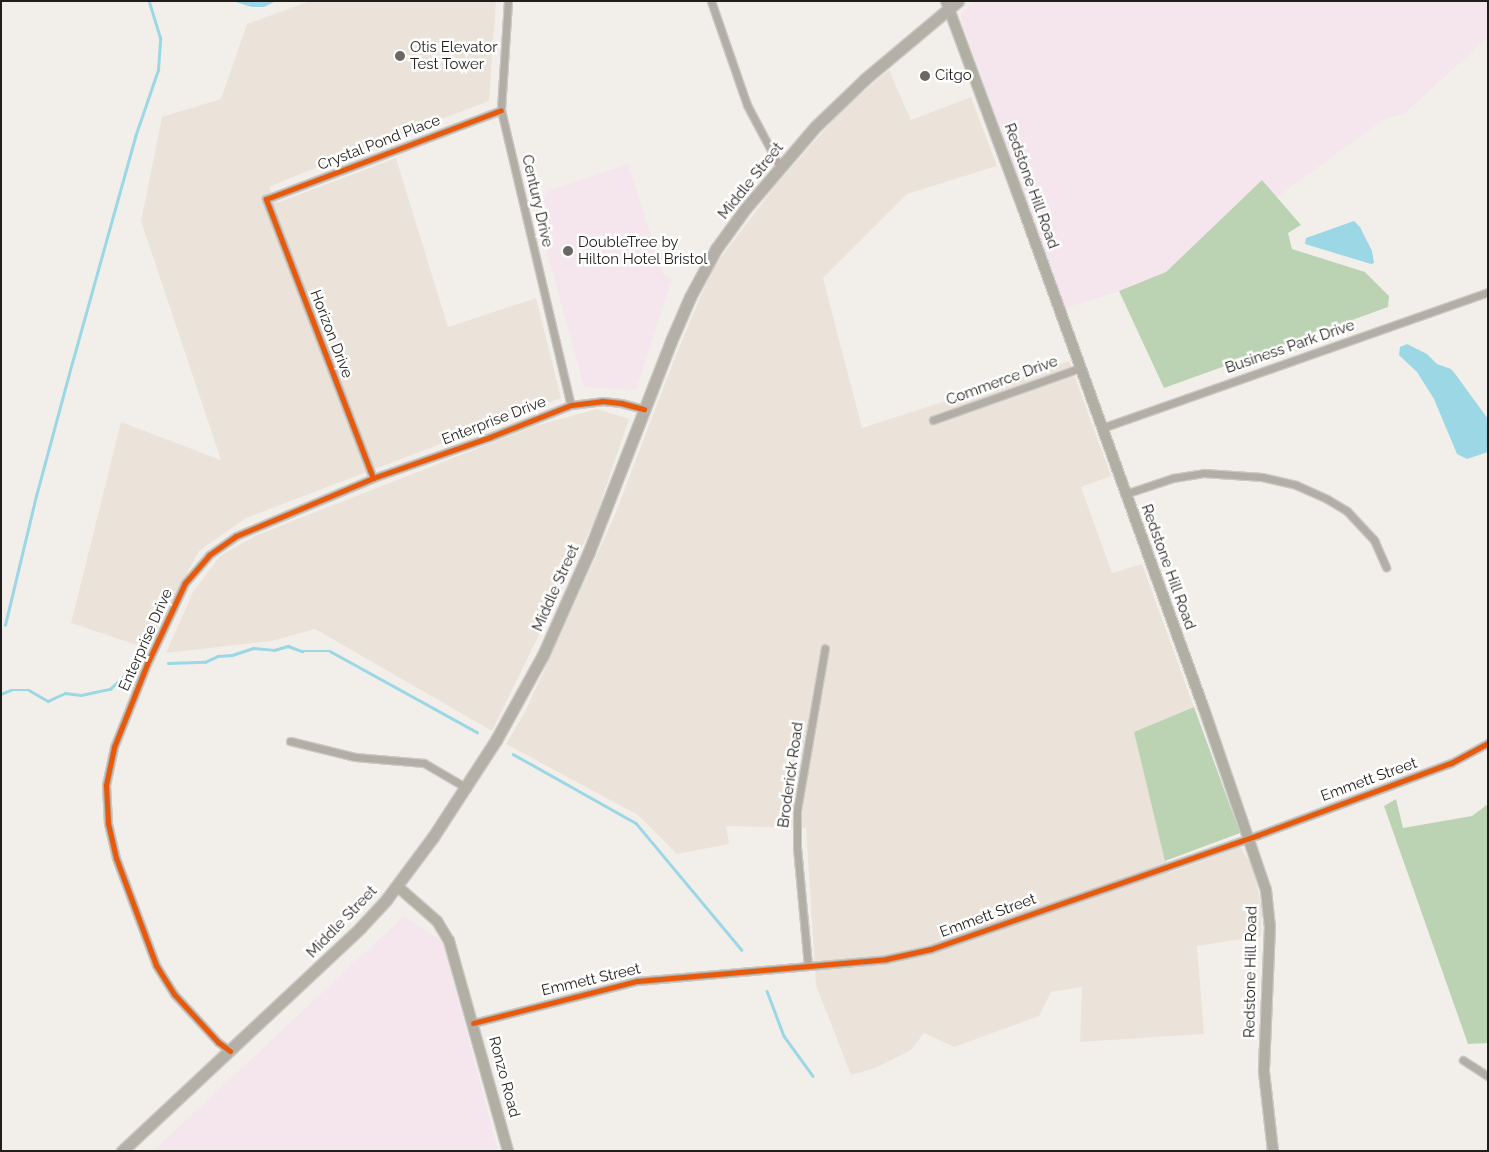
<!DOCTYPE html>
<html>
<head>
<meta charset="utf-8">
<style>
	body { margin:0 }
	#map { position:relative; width:1489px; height:1152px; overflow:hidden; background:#f2efeb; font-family:Raleway,sans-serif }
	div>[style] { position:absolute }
	.commercial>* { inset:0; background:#f4e6ec }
	.built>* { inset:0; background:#ebe3da }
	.forest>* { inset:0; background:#bcd3b3 }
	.water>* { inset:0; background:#9bd7e5 }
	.stream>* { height:2.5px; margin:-1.25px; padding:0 1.25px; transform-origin:1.25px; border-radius:1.25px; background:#9bd7e5 }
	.roads { filter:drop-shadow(1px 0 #cbc9c6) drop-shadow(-1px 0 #cbc9c6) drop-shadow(0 1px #cbc9c6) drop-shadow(0 -1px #cbc9c6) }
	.street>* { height:7px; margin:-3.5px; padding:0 3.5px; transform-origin:3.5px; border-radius:3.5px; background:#b2aea5 }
	.secondary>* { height:10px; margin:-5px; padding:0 5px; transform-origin:5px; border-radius:5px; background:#b1aea4 }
	.primary>* { height:11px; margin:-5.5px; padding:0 5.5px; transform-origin:5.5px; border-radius:5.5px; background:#b5b0a7 }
	.cycleway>* { height:5px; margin:-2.5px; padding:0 2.5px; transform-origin:2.5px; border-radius:2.5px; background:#e8590c }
	.dots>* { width:14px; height:14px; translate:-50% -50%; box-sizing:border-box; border:2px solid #fff; border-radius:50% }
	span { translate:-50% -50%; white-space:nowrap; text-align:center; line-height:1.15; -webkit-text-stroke:5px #fff; paint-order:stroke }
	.poi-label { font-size:15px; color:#201e1b }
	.left { translate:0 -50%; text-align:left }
	.street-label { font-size:15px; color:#201e1b }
	.frame { position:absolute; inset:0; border:2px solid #201e1b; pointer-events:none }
</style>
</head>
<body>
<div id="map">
	<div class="commercial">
		<div style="clip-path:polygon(975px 1px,1488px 1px,1488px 37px,1405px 113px,1384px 119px,1277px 197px,1262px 180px,1166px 272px,1119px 291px,1065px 308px,962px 22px,961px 14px)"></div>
		<div style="clip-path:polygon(628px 164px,663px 274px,672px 279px,636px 390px,584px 387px,535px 208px,549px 191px)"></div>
		<div style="clip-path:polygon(404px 916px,443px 942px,498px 1151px,153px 1151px)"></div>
	</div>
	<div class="built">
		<div style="clip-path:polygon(310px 1px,496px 1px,489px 101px,352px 153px,269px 187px,277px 203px,396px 158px,448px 327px,536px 298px,561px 398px,246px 518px,199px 551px,146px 648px,71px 623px,121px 422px,221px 460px,141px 221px,162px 117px,221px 99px,247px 24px)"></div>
		<div style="clip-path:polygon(889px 70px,911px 120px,971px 97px,997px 166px,907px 194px,823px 278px,862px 428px,1069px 361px,1111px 476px,1081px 487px,1112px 573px,1142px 564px,1194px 707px,1134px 732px,1169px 873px,1240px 847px,1253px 867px,1262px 909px,1261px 936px,1197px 946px,1204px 1034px,1080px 1042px,1082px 987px,1051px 992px,1039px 1016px,954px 1047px,924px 1033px,911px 1050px,875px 1068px,851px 1075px,816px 985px,806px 828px,726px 826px,729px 844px,677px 854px,638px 815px,506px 744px,525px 712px,614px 517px,674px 360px,712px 269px,775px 186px,842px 110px)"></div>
		<div style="clip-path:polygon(597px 409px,629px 419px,594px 522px,492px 731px,315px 629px,272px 641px,166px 653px,193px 592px,220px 556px,257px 535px,535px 426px)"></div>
	</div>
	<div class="forest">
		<div style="clip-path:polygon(1262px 180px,1301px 225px,1288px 233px,1292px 249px,1365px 272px,1389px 296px,1388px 307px,1164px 388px,1119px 291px,1166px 272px)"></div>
		<div style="clip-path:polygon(1194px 707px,1240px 833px,1165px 861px,1134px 732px)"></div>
		<div style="clip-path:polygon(1396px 799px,1403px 828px,1472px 816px,1488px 804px,1488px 1043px,1468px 1044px,1384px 806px)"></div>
	</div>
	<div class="water">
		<div style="clip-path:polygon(232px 1px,276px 1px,264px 7px,252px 7px)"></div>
		<div style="clip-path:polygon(1354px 221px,1360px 227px,1372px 251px,1374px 263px,1371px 264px,1305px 244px,1306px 238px)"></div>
		<div style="clip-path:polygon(1407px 344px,1427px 354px,1437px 364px,1451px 369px,1456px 375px,1488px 419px,1488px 452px,1467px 459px,1457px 454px,1434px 399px,1417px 372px,1399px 355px,1400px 347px)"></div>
	</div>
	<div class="stream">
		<div style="left:5px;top:625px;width:133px;rotate:-76.5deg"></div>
		<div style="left:36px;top:496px;width:138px;rotate:-74.9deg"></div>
		<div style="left:72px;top:363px;width:235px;rotate:-74.4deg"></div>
		<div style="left:135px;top:137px;width:71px;rotate:-71.1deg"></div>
		<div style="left:158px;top:70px;width:32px;rotate:-86deg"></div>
		<div style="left:160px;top:38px;width:39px;rotate:-107deg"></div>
		<div style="left:168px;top:663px;width:37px;rotate:-2deg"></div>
		<div style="left:205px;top:662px;width:14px;rotate:-25deg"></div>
		<div style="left:218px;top:656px;width:14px;rotate:-4deg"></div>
		<div style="left:232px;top:655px;width:22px;rotate:-18deg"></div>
		<div style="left:253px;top:648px;width:21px;rotate:5deg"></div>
		<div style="left:274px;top:650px;width:15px;rotate:-16deg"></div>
		<div style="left:288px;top:646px;width:15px;rotate:20deg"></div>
		<div style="left:302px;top:651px;width:28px"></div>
		<div style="left:330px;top:651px;width:168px;rotate:28.9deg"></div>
		<div style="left:1px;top:694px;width:11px;rotate:-22deg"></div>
		<div style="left:11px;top:690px;width:18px"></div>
		<div style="left:29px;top:690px;width:22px;rotate:30deg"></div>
		<div style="left:48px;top:701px;width:19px;rotate:-25deg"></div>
		<div style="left:65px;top:693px;width:16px;rotate:7deg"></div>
		<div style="left:81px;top:695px;width:30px;rotate:-12deg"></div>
		<div style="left:110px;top:689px;width:22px;rotate:-43deg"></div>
		<div style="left:513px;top:754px;width:141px;rotate:29.3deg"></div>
		<div style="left:636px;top:823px;width:165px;rotate:50.2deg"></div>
		<div style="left:767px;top:991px;width:48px;rotate:69.3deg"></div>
		<div style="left:784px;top:1036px;width:49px;rotate:54.1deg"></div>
	</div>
	<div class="roads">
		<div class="street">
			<div style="left:508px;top:1px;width:109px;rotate:93.7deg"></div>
			<div style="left:501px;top:110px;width:303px;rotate:76.7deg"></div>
			<div style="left:711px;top:1px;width:110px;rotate:70.9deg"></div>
			<div style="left:747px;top:105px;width:70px;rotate:62deg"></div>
			<div style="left:933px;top:420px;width:156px;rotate:-19.5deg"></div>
			<div style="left:1102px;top:428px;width:409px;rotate:-19.4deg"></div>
			<div style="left:373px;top:478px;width:299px;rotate:-111deg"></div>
			<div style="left:266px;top:199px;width:251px;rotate:-20.7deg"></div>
			<div style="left:1125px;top:494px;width:51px;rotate:-18.4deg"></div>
			<div style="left:1173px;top:478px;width:31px;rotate:-9deg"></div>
			<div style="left:1204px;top:473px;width:58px;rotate:3.9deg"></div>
			<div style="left:1262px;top:477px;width:35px;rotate:13deg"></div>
			<div style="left:1296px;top:485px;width:34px;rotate:24deg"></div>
			<div style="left:1327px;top:499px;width:23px;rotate:31deg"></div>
			<div style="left:1347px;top:511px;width:40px;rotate:47deg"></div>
			<div style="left:1374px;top:540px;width:30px;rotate:66deg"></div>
			<div style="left:290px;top:741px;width:67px;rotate:13.8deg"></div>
			<div style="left:355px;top:757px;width:69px;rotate:5deg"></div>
			<div style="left:424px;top:763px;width:50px;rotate:30.2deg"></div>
			<div style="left:808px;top:966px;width:120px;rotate:-95.3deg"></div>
			<div style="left:797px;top:847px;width:37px;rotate:-90deg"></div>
			<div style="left:797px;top:810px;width:164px;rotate:-80.2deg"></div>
			<div style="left:473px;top:1023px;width:169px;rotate:-14.4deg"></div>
			<div style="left:637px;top:981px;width:250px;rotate:-5deg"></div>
			<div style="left:886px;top:959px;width:46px;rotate:-12.5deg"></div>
			<div style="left:931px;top:949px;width:346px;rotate:-19.2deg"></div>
			<div style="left:1258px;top:835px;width:206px;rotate:-20.5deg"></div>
			<div style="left:1451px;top:763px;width:42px;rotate:-28.4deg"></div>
			<div style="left:230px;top:1051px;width:15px;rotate:-143deg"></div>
			<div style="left:218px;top:1042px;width:65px;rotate:-132.5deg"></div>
			<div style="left:174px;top:994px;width:34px;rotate:-122deg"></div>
			<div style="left:156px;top:965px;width:114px;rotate:-110.5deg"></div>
			<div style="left:116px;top:858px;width:36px;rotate:-103deg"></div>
			<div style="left:108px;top:823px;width:38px;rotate:-93deg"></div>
			<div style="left:106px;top:785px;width:39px;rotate:-78deg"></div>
			<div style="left:114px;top:747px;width:89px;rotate:-68.3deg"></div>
			<div style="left:147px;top:664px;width:89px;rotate:-64.9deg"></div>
			<div style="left:185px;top:583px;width:37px;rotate:-49deg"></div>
			<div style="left:209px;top:555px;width:33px;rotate:-35deg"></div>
			<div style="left:236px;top:536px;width:149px;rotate:-22.9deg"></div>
			<div style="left:373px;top:478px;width:124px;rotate:-19.3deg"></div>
			<div style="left:490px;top:437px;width:87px;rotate:-21.6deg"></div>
			<div style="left:571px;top:405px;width:31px;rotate:-7deg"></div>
			<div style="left:602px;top:401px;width:19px;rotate:6deg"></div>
			<div style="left:621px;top:403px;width:24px;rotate:15deg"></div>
			<div style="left:1463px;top:1060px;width:30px;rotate:33deg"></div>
		</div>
		<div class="secondary">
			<div style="left:946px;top:1px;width:212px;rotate:69.6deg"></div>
			<div style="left:1020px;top:200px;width:541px;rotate:70.13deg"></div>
			<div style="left:1204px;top:709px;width:191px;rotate:71.1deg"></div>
			<div style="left:1266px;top:890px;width:36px;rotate:84deg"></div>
			<div style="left:1270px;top:926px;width:146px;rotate:92.4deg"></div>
			<div style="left:1264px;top:1072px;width:80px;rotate:83.5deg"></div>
			<div style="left:397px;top:886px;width:53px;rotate:41.2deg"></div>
			<div style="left:437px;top:921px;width:23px;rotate:59deg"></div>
			<div style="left:449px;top:941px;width:218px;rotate:74.3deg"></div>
		</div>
		<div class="primary">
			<div style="left:122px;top:1151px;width:326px;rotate:-43.1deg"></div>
			<div style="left:360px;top:928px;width:38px;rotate:-47deg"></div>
			<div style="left:386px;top:900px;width:79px;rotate:-53.3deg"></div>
			<div style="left:433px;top:837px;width:116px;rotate:-57deg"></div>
			<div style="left:496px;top:740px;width:97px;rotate:-61.1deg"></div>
			<div style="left:543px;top:655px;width:111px;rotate:-66deg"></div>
			<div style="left:588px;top:554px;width:229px;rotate:-68.7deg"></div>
			<div style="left:671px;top:341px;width:48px;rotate:-66.6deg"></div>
			<div style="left:690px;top:297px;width:55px;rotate:-61.6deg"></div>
			<div style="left:716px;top:249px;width:49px;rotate:-54.1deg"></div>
			<div style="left:745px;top:209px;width:109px;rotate:-49.5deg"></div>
			<div style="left:816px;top:126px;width:68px;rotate:-43.8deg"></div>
			<div style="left:865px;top:79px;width:121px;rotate:-40deg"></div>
		</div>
	</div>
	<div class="cycleway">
		<div style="left:373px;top:478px;width:299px;rotate:-111deg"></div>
		<div style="left:266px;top:199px;width:251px;rotate:-20.7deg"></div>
		<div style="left:473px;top:1023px;width:169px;rotate:-14.4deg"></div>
		<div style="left:637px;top:981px;width:250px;rotate:-5deg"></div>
		<div style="left:886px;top:959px;width:46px;rotate:-12.5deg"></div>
		<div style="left:931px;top:949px;width:346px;rotate:-19.2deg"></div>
		<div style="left:1258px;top:835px;width:206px;rotate:-20.5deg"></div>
		<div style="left:1451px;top:763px;width:42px;rotate:-28.4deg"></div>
		<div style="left:230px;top:1051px;width:15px;rotate:-143deg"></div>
		<div style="left:218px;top:1042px;width:65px;rotate:-132.5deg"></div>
		<div style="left:174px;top:994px;width:34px;rotate:-122deg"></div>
		<div style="left:156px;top:965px;width:114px;rotate:-110.5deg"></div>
		<div style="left:116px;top:858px;width:36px;rotate:-103deg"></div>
		<div style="left:108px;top:823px;width:38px;rotate:-93deg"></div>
		<div style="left:106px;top:785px;width:39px;rotate:-78deg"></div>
		<div style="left:114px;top:747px;width:89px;rotate:-68.3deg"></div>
		<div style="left:147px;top:664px;width:89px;rotate:-64.9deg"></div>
		<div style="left:185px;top:583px;width:37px;rotate:-49deg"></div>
		<div style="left:209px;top:555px;width:33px;rotate:-35deg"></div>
		<div style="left:236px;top:536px;width:149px;rotate:-22.9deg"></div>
		<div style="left:373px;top:478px;width:124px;rotate:-19.3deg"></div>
		<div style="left:490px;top:437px;width:87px;rotate:-21.6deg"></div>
		<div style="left:571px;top:405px;width:31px;rotate:-7deg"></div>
		<div style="left:602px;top:401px;width:19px;rotate:6deg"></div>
		<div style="left:621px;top:403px;width:24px;rotate:15deg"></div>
	</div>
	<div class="dots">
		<div style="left:400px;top:56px;background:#6a6764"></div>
		<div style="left:925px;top:76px;background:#6a6764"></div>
		<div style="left:568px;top:251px;background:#6a6764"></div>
	</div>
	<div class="poi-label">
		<span class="left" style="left:410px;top:56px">Otis Elevator<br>Test Tower</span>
		<span class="left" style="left:935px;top:76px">Citgo</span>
		<span class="left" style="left:578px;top:251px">DoubleTree by<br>Hilton Hotel Bristol</span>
	</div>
	<div class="street-label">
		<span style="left:379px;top:143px;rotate:-21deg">Crystal Pond Place</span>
		<span style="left:751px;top:181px;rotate:-51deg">Middle Street</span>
		<span style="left:1031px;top:186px;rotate:70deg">Redstone Hill Road</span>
		<span style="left:537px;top:201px;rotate:77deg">Century Drive</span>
		<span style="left:331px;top:334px;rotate:69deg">Horizon Drive</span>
		<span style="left:1290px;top:347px;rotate:-19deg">Business Park Drive</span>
		<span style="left:1002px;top:381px;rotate:-20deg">Commerce Drive</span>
		<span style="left:494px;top:421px;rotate:-21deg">Enterprise Drive</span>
		<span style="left:1168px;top:567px;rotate:70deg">Redstone Hill Road</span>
		<span style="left:556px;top:588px;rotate:-66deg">Middle Street</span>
		<span style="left:146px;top:640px;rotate:-66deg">Enterprise Drive</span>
		<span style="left:791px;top:775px;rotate:-82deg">Broderick Road</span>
		<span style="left:1369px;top:780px;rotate:-20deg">Emmett Street</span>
		<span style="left:988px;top:916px;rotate:-20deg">Emmett Street</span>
		<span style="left:342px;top:922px;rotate:-46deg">Middle Street</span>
		<span style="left:1251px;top:972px;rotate:-89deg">Redstone Hill Road</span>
		<span style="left:591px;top:980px;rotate:-13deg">Emmett Street</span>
		<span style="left:504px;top:1077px;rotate:75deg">Ronzo Road</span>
	</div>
	<div class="frame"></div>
</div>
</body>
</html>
